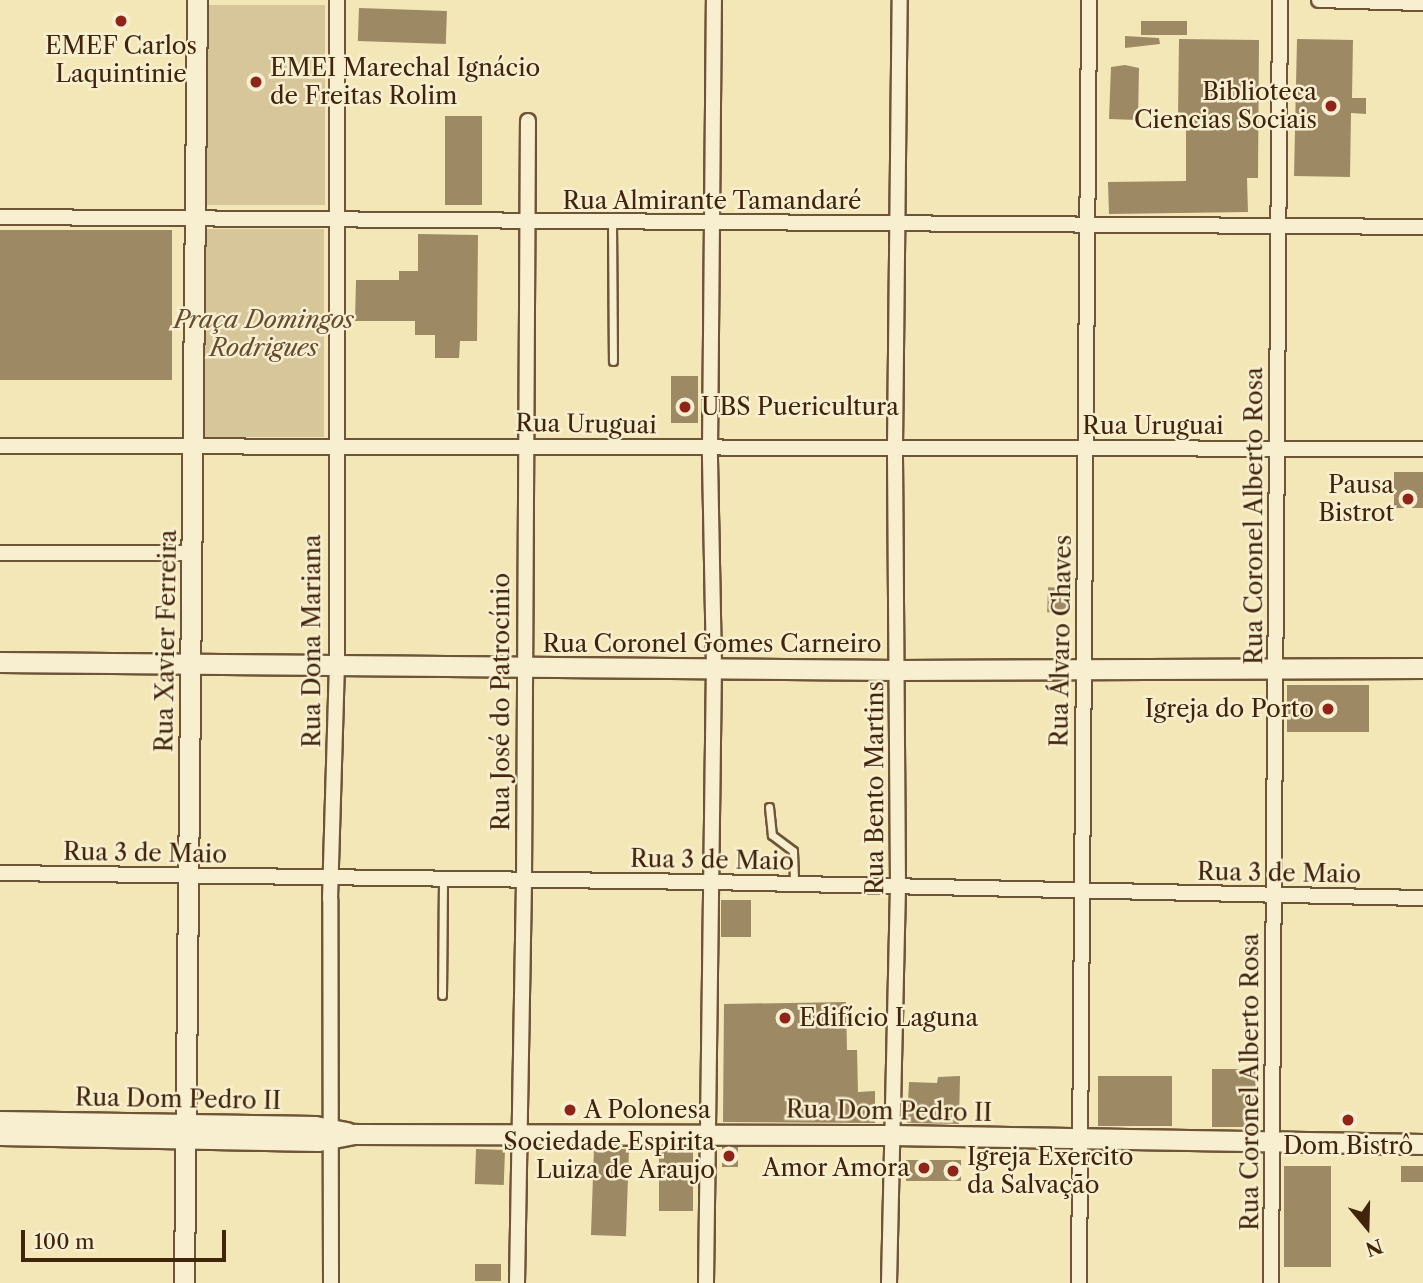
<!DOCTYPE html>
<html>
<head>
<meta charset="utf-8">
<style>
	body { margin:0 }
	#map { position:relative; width:1423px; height:1283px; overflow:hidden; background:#f4e7b7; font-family:"Libre Caslon Text",serif }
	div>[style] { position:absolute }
	.green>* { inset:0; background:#d6c69a; transform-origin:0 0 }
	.building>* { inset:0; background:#9e8965; transform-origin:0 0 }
	.roads { filter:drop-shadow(2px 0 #6e5537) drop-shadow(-2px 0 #6e5537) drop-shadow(0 2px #6e5537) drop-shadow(0 -2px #6e5537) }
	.lane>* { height:7px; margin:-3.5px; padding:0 3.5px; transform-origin:3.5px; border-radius:3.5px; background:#f8efd0 }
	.street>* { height:14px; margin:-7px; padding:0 7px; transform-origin:7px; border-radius:7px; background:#f8efd0 }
	.secondary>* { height:19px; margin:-9.5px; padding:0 9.5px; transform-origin:9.5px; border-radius:9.5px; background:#f8efd0 }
	.dots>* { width:19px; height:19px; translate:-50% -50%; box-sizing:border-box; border:4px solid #f8efd0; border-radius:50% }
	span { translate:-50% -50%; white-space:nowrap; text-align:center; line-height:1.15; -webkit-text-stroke:5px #f8efd0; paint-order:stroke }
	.poi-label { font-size:24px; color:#41240c }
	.left { translate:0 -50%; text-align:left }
	.right { translate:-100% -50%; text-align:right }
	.street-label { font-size:24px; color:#41240c }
	.park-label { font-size:24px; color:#664c30; font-style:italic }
	.north { position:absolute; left:1332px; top:1192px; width:70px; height:70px; -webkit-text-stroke:5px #f8efd0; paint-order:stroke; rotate:161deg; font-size:19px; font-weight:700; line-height:28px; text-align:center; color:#41240c }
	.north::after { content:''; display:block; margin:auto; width:24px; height:32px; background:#41240c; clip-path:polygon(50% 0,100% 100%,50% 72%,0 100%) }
	.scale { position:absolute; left:21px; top:1230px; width:205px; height:32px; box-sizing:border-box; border:4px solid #41240c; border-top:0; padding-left:9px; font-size:21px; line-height:24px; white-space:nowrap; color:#41240c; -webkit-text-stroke:5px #f8efd0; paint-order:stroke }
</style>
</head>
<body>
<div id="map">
	<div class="green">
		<div style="left:205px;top:5px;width:120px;height:200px"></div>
		<div style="left:324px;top:229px;width:208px;height:120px;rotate:90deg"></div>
	</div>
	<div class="building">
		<div style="left:359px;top:8px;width:88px;height:33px;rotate:2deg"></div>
		<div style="left:1141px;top:21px;width:46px;height:14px"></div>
		<div style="clip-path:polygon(1125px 36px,1159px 38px,1160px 44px,1125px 48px)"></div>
		<div style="clip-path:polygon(1179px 39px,1259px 40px,1258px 178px,1247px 178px,1248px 212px,1109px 214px,1108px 182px,1186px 181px,1186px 126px,1171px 126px,1172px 115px,1178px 115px)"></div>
		<div style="clip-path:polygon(1297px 39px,1353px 40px,1352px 98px,1366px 98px,1366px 114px,1351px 113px,1350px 177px,1294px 176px)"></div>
		<div style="clip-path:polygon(1125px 65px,1139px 68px,1138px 120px,1109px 119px,1111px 67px)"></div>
		<div style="left:445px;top:116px;width:37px;height:89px"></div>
		<div style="left:0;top:230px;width:172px;height:150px"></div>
		<div style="clip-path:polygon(418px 234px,478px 235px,477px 341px,460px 341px,459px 358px,435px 358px,435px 335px,415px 335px,415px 321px,355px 321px,356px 280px,399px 280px,399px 271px,418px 271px)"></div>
		<div style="left:671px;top:376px;width:27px;height:47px"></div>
		<div style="left:1394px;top:472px;width:29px;height:36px"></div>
		<div style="left:1070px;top:588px;width:25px;height:22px;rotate:92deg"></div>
		<div style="left:1287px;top:685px;width:82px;height:47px"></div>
		<div style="left:721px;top:900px;width:30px;height:37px"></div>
		<div style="clip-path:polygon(846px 1002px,847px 1050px,857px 1050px,858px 1092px,875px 1091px,875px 1123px,723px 1122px,724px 1004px)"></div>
		<div style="left:1212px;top:1069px;width:44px;height:58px"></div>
		<div style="clip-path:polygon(960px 1076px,959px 1124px,907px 1123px,909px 1082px,937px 1083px,938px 1077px)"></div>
		<div style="left:1098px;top:1076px;width:74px;height:50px"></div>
		<div style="left:659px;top:1147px;width:34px;height:64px"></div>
		<div style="left:722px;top:1147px;width:16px;height:20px"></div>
		<div style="left:594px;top:1148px;width:35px;height:87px;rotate:2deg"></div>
		<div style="left:505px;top:1150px;width:35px;height:29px;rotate:92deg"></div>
		<div style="left:961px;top:1160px;width:21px;height:55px;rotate:90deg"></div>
		<div style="left:1284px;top:1166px;width:47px;height:101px"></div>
		<div style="left:1401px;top:1166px;width:22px;height:16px"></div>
		<div style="left:501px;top:1264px;width:17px;height:26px;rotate:90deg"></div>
	</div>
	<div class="roads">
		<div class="lane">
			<div style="left:612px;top:222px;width:139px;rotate:89.6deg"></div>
			<div style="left:769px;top:807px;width:28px;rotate:84deg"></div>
			<div style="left:772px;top:835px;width:26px;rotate:37deg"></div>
			<div style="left:793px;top:851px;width:32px;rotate:88deg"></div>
			<div style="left:442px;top:995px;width:115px;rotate:-89.5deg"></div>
		</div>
		<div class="street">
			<div style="left:1319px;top:0;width:104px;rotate:1.7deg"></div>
			<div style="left:0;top:217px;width:1423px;rotate:0.4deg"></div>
			<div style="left:0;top:446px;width:1423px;rotate:0.12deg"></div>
			<div style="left:0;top:553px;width:191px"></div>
			<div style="left:0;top:873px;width:710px;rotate:0.73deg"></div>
			<div style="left:710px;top:882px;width:713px;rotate:1.29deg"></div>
			<div style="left:331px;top:1283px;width:384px;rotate:-90.1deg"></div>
			<div style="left:330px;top:899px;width:234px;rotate:-88.3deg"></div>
			<div style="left:337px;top:665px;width:665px;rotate:-90deg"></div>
			<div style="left:517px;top:1283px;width:402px;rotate:-89deg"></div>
			<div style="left:524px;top:881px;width:760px;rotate:-89.7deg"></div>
			<div style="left:706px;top:1283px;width:616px;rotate:-89.26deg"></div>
			<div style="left:714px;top:667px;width:218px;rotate:-91.1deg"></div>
			<div style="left:710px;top:449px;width:449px;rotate:-89.5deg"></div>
			<div style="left:889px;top:1283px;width:397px;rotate:-88.7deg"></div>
			<div style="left:898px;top:886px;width:440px;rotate:-90.4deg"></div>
			<div style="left:895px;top:446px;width:446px;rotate:-89.4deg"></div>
			<div style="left:1079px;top:1283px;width:1283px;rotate:-89.55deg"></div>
			<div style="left:1271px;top:1283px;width:1283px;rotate:-89.6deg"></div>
		</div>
		<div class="secondary">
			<div style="left:0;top:662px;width:899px;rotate:0.51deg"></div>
			<div style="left:899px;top:670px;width:524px;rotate:-0.22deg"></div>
			<div style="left:0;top:1121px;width:315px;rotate:0.9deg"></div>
			<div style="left:315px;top:1126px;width:33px;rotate:11deg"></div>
			<div style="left:0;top:1135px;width:318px;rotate:1.1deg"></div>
			<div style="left:318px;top:1141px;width:38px;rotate:-11deg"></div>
			<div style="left:355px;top:1134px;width:537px;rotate:0.11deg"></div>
			<div style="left:892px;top:1135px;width:531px;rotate:0.97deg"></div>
			<div style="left:184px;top:1283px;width:1283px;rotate:-89.42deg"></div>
		</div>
	</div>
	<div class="dots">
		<div style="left:121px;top:21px;background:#8f2418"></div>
		<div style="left:256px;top:82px;background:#8f2418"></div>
		<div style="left:1331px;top:106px;background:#8f2418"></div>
		<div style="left:685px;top:407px;background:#8f2418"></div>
		<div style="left:1408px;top:499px;background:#8f2418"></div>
		<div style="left:1328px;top:709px;background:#8f2418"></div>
		<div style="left:785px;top:1018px;background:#8f2418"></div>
		<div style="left:570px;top:1110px;background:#8f2418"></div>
		<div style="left:1348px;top:1120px;background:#8f2418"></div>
		<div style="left:729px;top:1156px;background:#8f2418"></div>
		<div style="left:924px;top:1168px;background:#8f2418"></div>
		<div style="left:953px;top:1171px;background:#8f2418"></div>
	</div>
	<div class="poi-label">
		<span style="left:121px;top:60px">EMEF Carlos<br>Laquintinie</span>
		<span class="left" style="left:270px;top:82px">EMEI Marechal Ignácio<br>de Freitas Rolim</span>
		<span class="right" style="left:1317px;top:106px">Biblioteca<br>Ciencias Sociais</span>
		<span class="left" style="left:701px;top:407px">UBS Puericultura</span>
		<span class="right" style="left:1394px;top:499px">Pausa<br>Bistrot</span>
		<span class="right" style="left:1314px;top:709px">Igreja do Porto</span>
		<span class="left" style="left:799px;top:1018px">Edifício Laguna</span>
		<span class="left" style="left:584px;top:1110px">A Polonesa</span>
		<span class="right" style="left:715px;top:1156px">Sociedade Espirita<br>Luiza de Araujo</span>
		<span style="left:1348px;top:1146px">Dom Bistrô</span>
		<span class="left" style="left:967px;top:1171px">Igreja Exercito<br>da Salvação</span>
		<span class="right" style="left:910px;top:1168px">Amor Amora</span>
	</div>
	<div class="street-label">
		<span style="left:712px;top:201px">Rua Almirante Tamandaré</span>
		<span style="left:586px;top:424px;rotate:1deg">Rua Uruguai</span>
		<span style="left:1153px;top:426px">Rua Uruguai</span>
		<span style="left:1254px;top:516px;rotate:-90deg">Rua Coronel Alberto Rosa</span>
		<span style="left:166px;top:641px;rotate:-89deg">Rua Xavier Ferreira</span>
		<span style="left:312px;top:641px;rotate:-90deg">Rua Dona Mariana</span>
		<span style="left:1061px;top:641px;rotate:-89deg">Rua Álvaro Chaves</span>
		<span style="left:712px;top:644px">Rua Coronel Gomes Carneiro</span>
		<span style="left:501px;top:702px;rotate:-90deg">Rua José do Patrocínio</span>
		<span style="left:875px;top:788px;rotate:-90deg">Rua Bento Martins</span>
		<span style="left:145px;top:853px;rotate:1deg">Rua 3 de Maio</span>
		<span style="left:712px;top:860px;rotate:1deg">Rua 3 de Maio</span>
		<span style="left:1279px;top:873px;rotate:1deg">Rua 3 de Maio</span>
		<span style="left:1250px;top:1082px;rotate:-90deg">Rua Coronel Alberto Rosa</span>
		<span style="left:178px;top:1099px;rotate:1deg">Rua Dom Pedro II</span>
		<span style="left:889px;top:1111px;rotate:1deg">Rua Dom Pedro II</span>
	</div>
	<div class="park-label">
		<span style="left:264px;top:334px">Praça Domingos<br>Rodrigues</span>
	</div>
	<div class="north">N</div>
	<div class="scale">100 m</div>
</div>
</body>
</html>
